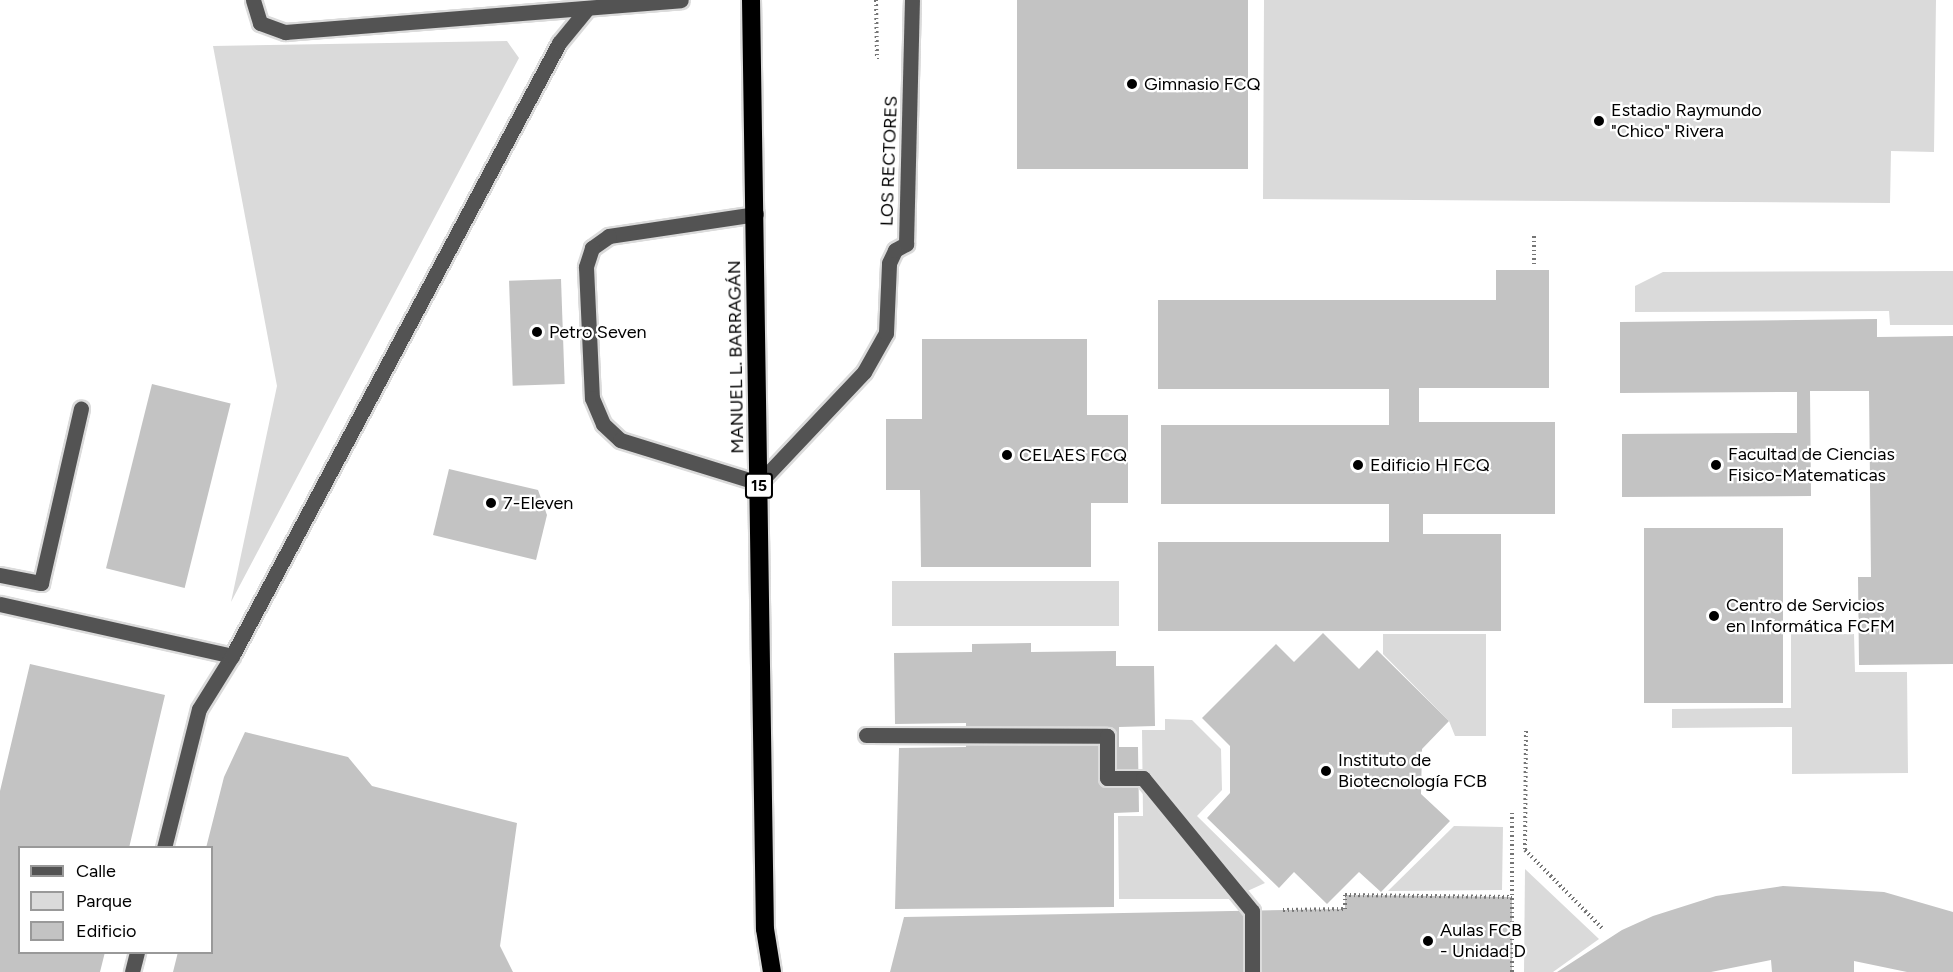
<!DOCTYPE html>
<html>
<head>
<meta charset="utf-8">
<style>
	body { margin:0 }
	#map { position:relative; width:1953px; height:972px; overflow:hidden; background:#fff; font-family:Figtree,sans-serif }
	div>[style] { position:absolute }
	.green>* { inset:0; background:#dadada; transform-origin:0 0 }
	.building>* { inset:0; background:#c3c3c3; transform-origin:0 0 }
	.path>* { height:4px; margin-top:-2px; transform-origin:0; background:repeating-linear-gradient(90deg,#757575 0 1.5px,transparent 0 4.5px) }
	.roads { filter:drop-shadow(2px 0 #dbdbdb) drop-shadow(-2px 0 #dbdbdb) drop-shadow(0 2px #dbdbdb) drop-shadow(0 -2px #dbdbdb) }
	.minor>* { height:15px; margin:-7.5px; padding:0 7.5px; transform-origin:7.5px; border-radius:7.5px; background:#535353 }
	.highway>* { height:18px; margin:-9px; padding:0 9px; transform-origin:9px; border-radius:9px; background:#000 }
	.dots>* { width:16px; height:16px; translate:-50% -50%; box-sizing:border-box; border:3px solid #fff; border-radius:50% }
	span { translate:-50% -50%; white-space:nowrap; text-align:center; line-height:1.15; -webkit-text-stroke:4.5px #fff; paint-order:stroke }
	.shield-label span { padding:2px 4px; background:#fff; border:2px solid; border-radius:4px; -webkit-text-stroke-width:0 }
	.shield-label { font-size:16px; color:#000; font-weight:700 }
	.poi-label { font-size:18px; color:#000 }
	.left { translate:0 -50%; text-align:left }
	.street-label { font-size:18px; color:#000 }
	.legend { position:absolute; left:18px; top:846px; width:195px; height:108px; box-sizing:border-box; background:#fff; border:2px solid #999; margin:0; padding:8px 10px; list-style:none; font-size:18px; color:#000 }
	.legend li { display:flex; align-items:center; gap:12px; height:30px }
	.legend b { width:30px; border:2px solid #999 }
</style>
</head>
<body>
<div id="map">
	<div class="green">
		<div style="clip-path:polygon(1264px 0,1936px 0,1934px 152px,1891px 151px,1890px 203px,1263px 199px)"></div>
		<div style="clip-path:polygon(507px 41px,519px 58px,231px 602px,277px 386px,213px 46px)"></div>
		<div style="clip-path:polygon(1953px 271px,1953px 325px,1890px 325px,1889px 311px,1635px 312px,1635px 286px,1663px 272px)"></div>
		<div style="left:1119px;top:581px;width:45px;height:227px;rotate:90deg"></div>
		<div style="clip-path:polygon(1383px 634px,1486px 634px,1486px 736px,1455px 736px,1449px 721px,1383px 654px)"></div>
		<div style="clip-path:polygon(1791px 634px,1854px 634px,1855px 672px,1907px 672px,1908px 773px,1792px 774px,1792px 727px,1672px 728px,1672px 709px,1791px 708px)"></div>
		<div style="clip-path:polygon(1165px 719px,1192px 720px,1221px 749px,1222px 790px,1197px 816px,1265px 883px,1230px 899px,1119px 899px,1118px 816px,1143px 816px,1142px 730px,1165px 730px)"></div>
		<div style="clip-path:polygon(1454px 826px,1503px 827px,1502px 890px,1388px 891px)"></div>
		<div style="clip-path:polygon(1525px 869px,1599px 939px,1553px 972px,1524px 972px)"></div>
	</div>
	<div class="building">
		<div style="left:1017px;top:0;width:231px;height:169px"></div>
		<div style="clip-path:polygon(1496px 270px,1549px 270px,1549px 388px,1419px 388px,1419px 422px,1555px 422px,1555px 514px,1423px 514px,1423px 534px,1501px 534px,1501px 631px,1158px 631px,1158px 542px,1389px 542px,1389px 504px,1161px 504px,1161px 425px,1389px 425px,1389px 389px,1158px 389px,1158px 300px,1496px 300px)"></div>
		<div style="left:561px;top:279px;width:105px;height:52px;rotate:88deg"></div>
		<div style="clip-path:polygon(1877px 319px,1877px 337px,1953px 336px,1953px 664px,1859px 665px,1858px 577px,1871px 577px,1869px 391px,1810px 391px,1811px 496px,1622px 497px,1622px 434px,1797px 433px,1797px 392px,1620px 393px,1620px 322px)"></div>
		<div style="clip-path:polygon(922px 339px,1087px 339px,1087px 415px,1128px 415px,1128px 503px,1091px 503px,1091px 567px,921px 567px,920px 490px,886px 490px,886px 419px,922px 419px)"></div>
		<div style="left:152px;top:384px;width:81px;height:190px;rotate:14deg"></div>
		<div style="clip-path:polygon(449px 469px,538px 490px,547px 515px,536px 560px,433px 535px)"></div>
		<div style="left:1783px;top:528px;width:175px;height:139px;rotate:90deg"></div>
		<div style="clip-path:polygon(1323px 633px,1359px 669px,1377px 650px,1449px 721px,1422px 749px,1421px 794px,1450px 821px,1381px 892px,1359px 872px,1327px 904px,1294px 872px,1279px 888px,1207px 818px,1230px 793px,1230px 746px,1202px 718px,1276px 644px,1294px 662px)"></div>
		<div style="clip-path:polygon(1031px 643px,1031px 652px,1116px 651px,1116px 666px,1154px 666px,1155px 726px,1119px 727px,1119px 747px,1138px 747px,1139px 812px,1114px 813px,1114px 907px,895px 909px,899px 748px,966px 747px,966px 723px,895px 724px,894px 653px,972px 652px,972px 644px)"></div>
		<div style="clip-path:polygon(30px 664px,165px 695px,129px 848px,20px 848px,20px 952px,105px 952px,100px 972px,0 972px,0 791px)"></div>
		<div style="clip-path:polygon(245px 732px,348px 757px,372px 786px,517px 823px,500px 946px,513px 972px,173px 972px,178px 952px,212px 952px,212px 848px,206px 848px,224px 777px)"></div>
		<div style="clip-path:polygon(1783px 886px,1884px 892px,1953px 912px,1953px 972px,1907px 972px,1854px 961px,1854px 972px,1772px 972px,1771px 960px,1711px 972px,1557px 972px,1622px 930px,1653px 916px,1716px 896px)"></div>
		<div style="clip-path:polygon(1345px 895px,1512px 897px,1512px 972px,890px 972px,904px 917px,1345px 909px)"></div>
	</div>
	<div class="path">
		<div style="left:876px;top:0;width:59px;rotate:89deg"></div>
		<div style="left:1534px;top:236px;width:28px;rotate:90deg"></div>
		<div style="left:1526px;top:731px;width:119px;rotate:90.5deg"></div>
		<div style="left:1525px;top:850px;width:112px;rotate:45.4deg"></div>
		<div style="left:1512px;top:813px;width:159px;rotate:90deg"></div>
		<div style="left:1283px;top:910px;width:62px;rotate:-0.9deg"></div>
		<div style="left:1345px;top:909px;width:14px;rotate:-90deg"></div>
		<div style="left:1345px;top:895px;width:167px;rotate:0.7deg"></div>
	</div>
	<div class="roads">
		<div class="minor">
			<div style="left:253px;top:0;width:24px;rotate:73deg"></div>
			<div style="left:260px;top:23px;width:27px;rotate:20deg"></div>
			<div style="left:285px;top:32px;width:397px;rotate:-4.6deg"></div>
			<div style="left:756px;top:214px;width:149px;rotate:171.5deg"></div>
			<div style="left:609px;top:236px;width:21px;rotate:145deg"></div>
			<div style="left:592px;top:248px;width:20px;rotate:108deg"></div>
			<div style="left:586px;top:267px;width:131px;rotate:87.4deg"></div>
			<div style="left:592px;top:398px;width:28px;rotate:67deg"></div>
			<div style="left:603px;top:424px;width:23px;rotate:43deg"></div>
			<div style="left:620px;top:440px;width:145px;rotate:17.2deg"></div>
			<div style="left:759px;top:483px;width:153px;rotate:-46.6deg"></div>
			<div style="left:864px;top:372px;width:45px;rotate:-60.6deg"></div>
			<div style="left:886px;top:333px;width:70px;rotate:-87.5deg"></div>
			<div style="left:889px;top:263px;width:14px;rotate:-65deg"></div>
			<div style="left:895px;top:250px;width:13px;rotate:-29deg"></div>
			<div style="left:906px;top:244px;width:244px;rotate:-88.6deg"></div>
			<div style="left:0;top:575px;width:42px;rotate:11deg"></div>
			<div style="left:41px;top:583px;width:179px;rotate:-77.1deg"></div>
			<div style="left:0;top:604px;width:238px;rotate:12.6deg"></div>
			<div style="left:866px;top:735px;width:241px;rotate:0.2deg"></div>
			<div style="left:1107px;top:736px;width:42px;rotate:90deg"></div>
			<div style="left:1107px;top:778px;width:36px"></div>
			<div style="left:1143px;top:778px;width:172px;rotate:50.7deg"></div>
			<div style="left:1252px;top:911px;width:61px;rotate:90deg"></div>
			<div style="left:164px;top:848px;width:143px;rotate:-75.9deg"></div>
			<div style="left:199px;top:709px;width:62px;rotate:-58.1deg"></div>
			<div style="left:232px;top:656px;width:695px;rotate:-61.92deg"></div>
			<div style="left:559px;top:43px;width:43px;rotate:-50.7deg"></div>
			<div style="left:132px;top:972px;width:21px;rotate:-76deg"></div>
		</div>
		<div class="highway">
			<div style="left:751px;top:0;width:929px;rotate:89.14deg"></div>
			<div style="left:765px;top:929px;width:44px;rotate:80.8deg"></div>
		</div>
	</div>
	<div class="dots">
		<div style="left:1132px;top:84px;background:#000"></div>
		<div style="left:1599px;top:121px;background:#000"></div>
		<div style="left:537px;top:332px;background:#000"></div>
		<div style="left:1007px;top:455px;background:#000"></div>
		<div style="left:1358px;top:465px;background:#000"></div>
		<div style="left:1716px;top:465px;background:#000"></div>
		<div style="left:491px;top:503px;background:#000"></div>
		<div style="left:1714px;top:616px;background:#000"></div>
		<div style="left:1326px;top:771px;background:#000"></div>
		<div style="left:1428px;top:941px;background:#000"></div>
	</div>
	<div class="shield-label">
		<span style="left:759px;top:486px">15</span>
	</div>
	<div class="poi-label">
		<span class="left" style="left:1144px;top:84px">Gimnasio FCQ</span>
		<span class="left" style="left:1611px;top:121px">Estadio Raymundo<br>"Chico" Rivera</span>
		<span class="left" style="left:549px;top:332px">Petro Seven</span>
		<span class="left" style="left:1019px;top:455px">CELAES FCQ</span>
		<span class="left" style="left:1728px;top:465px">Facultad de Ciencias<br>Fisico-Matematicas</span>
		<span class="left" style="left:1370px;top:465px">Edificio H FCQ</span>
		<span class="left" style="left:503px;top:503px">7-Eleven</span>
		<span class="left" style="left:1726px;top:616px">Centro de Servicios<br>en Informática FCFM</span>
		<span class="left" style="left:1338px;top:771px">Instituto de<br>Biotecnología FCB</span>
		<span class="left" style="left:1440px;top:941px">Aulas FCB<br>- Unidad D</span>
	</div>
	<div class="street-label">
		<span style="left:889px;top:161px;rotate:-88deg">LOS RECTORES</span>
		<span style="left:736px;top:357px;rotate:-91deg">MANUEL L. BARRAGÁN</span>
	</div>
	<ul class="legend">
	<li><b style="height:8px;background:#535353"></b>Calle</li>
	<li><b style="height:16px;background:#dadada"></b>Parque</li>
	<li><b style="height:16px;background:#c3c3c3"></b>Edificio</li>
	</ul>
</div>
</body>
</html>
